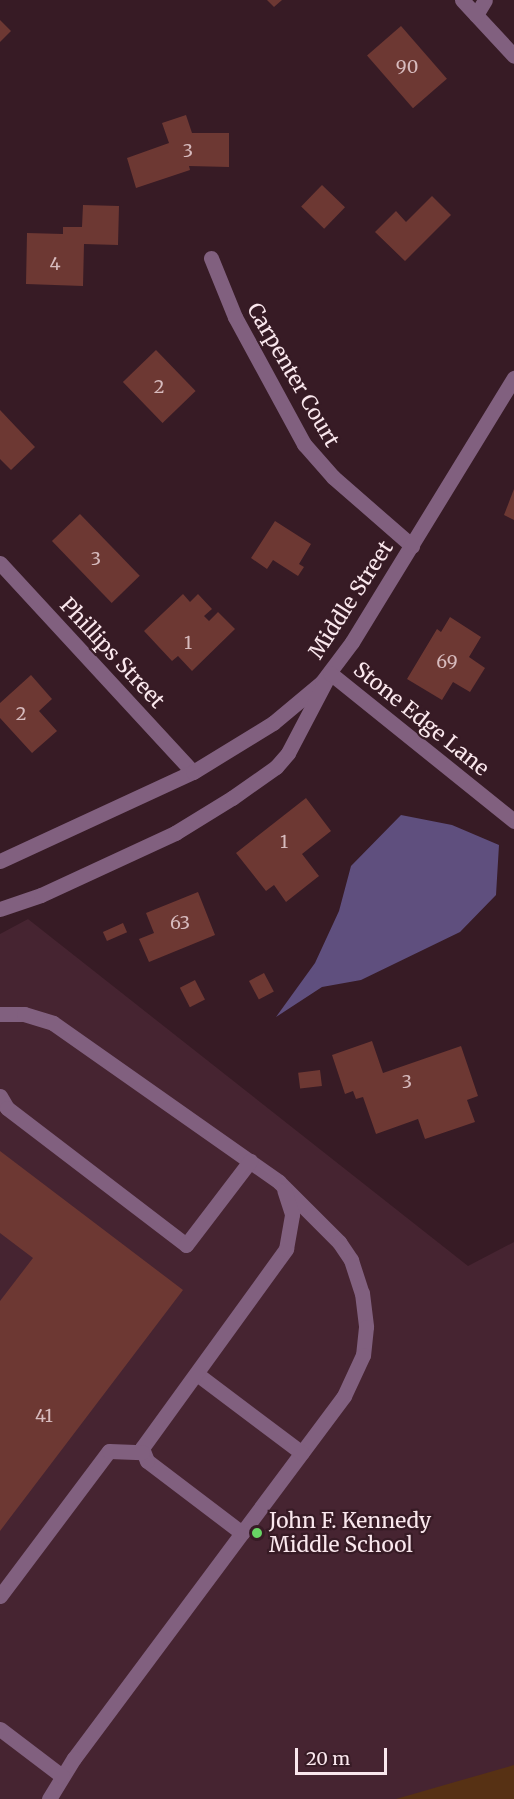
<!DOCTYPE html>
<html>
<head>
<meta charset="utf-8">
<style>
	body { margin:0 }
	#map { position:relative; width:514px; height:1799px; overflow:hidden; background:#371b25; font-family:Merriweather,serif }
	div>[style] { position:absolute }
	.built>* { inset:0; background:#462431 }
	.green>* { inset:0; background:#573114 }
	.water>* { inset:0; background:#5f4f7e }
	.building>* { inset:0; background:#6d3833; transform-origin:0 0 }
	.minor>* { height:15px; margin:-7.5px; padding:0 7.5px; transform-origin:7.5px; border-radius:7.5px; background:#81607f }
	.dots>* { width:16px; height:16px; translate:-50% -50%; box-sizing:border-box; border:3px solid #371b25; border-radius:50% }
	span { translate:-50% -50%; white-space:nowrap; text-align:center; line-height:1.15; -webkit-text-stroke:4.5px #371b25; paint-order:stroke }
	.number-label { font-size:18px; color:#d7bbbe }
	.number-label span { -webkit-text-stroke-width:0 }
	.street-label { font-size:21px; color:#fae7ed }
	.poi-label { font-size:21px; color:#fae7ed }
	.left { translate:0 -50%; text-align:left }
	.scale { position:absolute; left:295px; top:1748px; width:92px; height:27px; box-sizing:border-box; border:3px solid #fae7ed; border-top:0; padding-left:8px; font-size:18px; line-height:21px; white-space:nowrap; color:#fae7ed; -webkit-text-stroke:4px #371b25; paint-order:stroke }
</style>
</head>
<body>
<div id="map">
	<div class="built">
		<div style="clip-path:polygon(28px 919px,468px 1266px,514px 1242px,514px 1799px,0 1799px,0 934px)"></div>
	</div>
	<div class="green">
		<div style="clip-path:polygon(514px 1765px,514px 1799px,396px 1799px)"></div>
	</div>
	<div class="water">
		<div style="clip-path:polygon(401px 815px,452px 825px,499px 845px,496px 895px,460px 932px,361px 980px,322px 987px,276px 1017px,315px 963px,339px 911px,351px 866px)"></div>
	</div>
	<div class="building">
		<div style="clip-path:polygon(267px 0,282px 0,274px 7px)"></div>
		<div style="clip-path:polygon(0 20px,11px 31px,0 42px)"></div>
		<div style="left:401px;top:26px;width:70px;height:45px;rotate:49deg"></div>
		<div style="clip-path:polygon(186px 115px,192px 133px,229px 133px,229px 167px,189px 166px,190px 170px,136px 188px,127px 158px,169px 143px,162px 123px)"></div>
		<div style="left:322px;top:185px;width:32px;height:30px;rotate:44deg"></div>
		<div style="clip-path:polygon(432px 196px,451px 215px,405px 261px,375px 232px,396px 211px,406px 222px)"></div>
		<div style="clip-path:polygon(83px 205px,119px 206px,118px 245px,84px 244px,83px 286px,26px 284px,27px 233px,63px 234px,63px 227px,82px 227px)"></div>
		<div style="left:156px;top:350px;width:57px;height:46px;rotate:46deg"></div>
		<div style="clip-path:polygon(0 410px,35px 447px,11px 470px,0 459px)"></div>
		<div style="clip-path:polygon(514px 489px,514px 520px,504px 515px)"></div>
		<div style="left:80px;top:514px;width:86px;height:39px;rotate:46deg"></div>
		<div style="clip-path:polygon(275px 521px,311px 544px,299px 564px,304px 567px,298px 576px,273px 560px,267px 569px,251px 558px)"></div>
		<div style="clip-path:polygon(183px 594px,190px 602px,198px 594px,212px 609px,204px 616px,209px 621px,218px 612px,235px 629px,192px 671px,178px 656px,172px 661px,144px 631px)"></div>
		<div style="clip-path:polygon(450px 617px,481px 637px,469px 657px,485px 668px,470px 692px,453px 682px,442px 700px,407px 679px,437px 629px,441px 632px)"></div>
		<div style="clip-path:polygon(31px 675px,52px 699px,39px 711px,57px 731px,32px 753px,0 718px,0 703px)"></div>
		<div style="clip-path:polygon(306px 798px,331px 831px,302px 854px,319px 876px,286px 902px,274px 885px,266px 891px,236px 853px)"></div>
		<div style="clip-path:polygon(198px 892px,215px 935px,149px 962px,139px 939px,154px 933px,146px 913px)"></div>
		<div style="left:123px;top:923px;width:10px;height:22px;rotate:66deg"></div>
		<div style="left:264px;top:973px;width:21px;height:17px;rotate:62deg"></div>
		<div style="left:195px;top:980px;width:22px;height:17px;rotate:63deg"></div>
		<div style="clip-path:polygon(372px 1041px,383px 1073px,461px 1046px,478px 1096px,467px 1100px,475px 1122px,425px 1139px,418px 1119px,376px 1134px,363px 1097px,356px 1099px,353px 1091px,345px 1094px,332px 1055px)"></div>
		<div style="left:320px;top:1070px;width:16px;height:22px;rotate:83deg"></div>
		<div style="clip-path:polygon(0 1151px,183px 1290px,0 1531px,0 1301px,33px 1258px,0 1233px)"></div>
	</div>
	<div class="minor">
		<div style="left:462px;top:0;width:76px;rotate:47.1deg"></div>
		<div style="left:476px;top:15px;width:17px;rotate:-59deg"></div>
		<div style="left:211px;top:258px;width:64px;rotate:67.9deg"></div>
		<div style="left:235px;top:317px;width:145px;rotate:61.5deg"></div>
		<div style="left:304px;top:444px;width:44px;rotate:48.7deg"></div>
		<div style="left:333px;top:477px;width:105px;rotate:41.1deg"></div>
		<div style="left:0;top:563px;width:284px;rotate:47.3deg"></div>
		<div style="left:0;top:861px;width:213px;rotate:-24.8deg"></div>
		<div style="left:193px;top:772px;width:94px;rotate:-31.5deg"></div>
		<div style="left:273px;top:723px;width:64px;rotate:-39.9deg"></div>
		<div style="left:322px;top:682px;width:50px;rotate:-53.1deg"></div>
		<div style="left:352px;top:642px;width:310px;rotate:-58.5deg"></div>
		<div style="left:0;top:909px;width:43px;rotate:-18.9deg"></div>
		<div style="left:41px;top:895px;width:148px;rotate:-24.8deg"></div>
		<div style="left:175px;top:833px;width:67px;rotate:-31.6deg"></div>
		<div style="left:232px;top:798px;width:54px;rotate:-35.2deg"></div>
		<div style="left:276px;top:767px;width:18px;rotate:-49deg"></div>
		<div style="left:288px;top:753px;width:90px;rotate:-62.3deg"></div>
		<div style="left:330px;top:673px;width:236px;rotate:38.8deg"></div>
		<div style="left:0;top:1014px;width:24px"></div>
		<div style="left:24px;top:1014px;width:30px;rotate:17deg"></div>
		<div style="left:53px;top:1023px;width:276px;rotate:35.1deg"></div>
		<div style="left:279px;top:1182px;width:85px;rotate:45deg"></div>
		<div style="left:339px;top:1242px;width:22px;rotate:56deg"></div>
		<div style="left:351px;top:1260px;width:35px;rotate:72deg"></div>
		<div style="left:362px;top:1293px;width:34px;rotate:83deg"></div>
		<div style="left:366px;top:1327px;width:28px;rotate:96deg"></div>
		<div style="left:363px;top:1355px;width:45px;rotate:114.9deg"></div>
		<div style="left:344px;top:1396px;width:452px;rotate:126.7deg"></div>
		<div style="left:74px;top:1758px;width:48px;rotate:121.4deg"></div>
		<div style="left:0;top:1096px;width:14px;rotate:60deg"></div>
		<div style="left:7px;top:1108px;width:225px;rotate:37.4deg"></div>
		<div style="left:186px;top:1245px;width:106px;rotate:-52.7deg"></div>
		<div style="left:197px;top:1374px;width:131px;rotate:37deg"></div>
		<div style="left:242px;top:1533px;width:119px;rotate:-142.8deg"></div>
		<div style="left:147px;top:1461px;width:14px;rotate:-111deg"></div>
		<div style="left:142px;top:1448px;width:246px;rotate:-54.1deg"></div>
		<div style="left:286px;top:1249px;width:36px;rotate:-80deg"></div>
		<div style="left:292px;top:1214px;width:25px;rotate:-108deg"></div>
		<div style="left:0;top:1596px;width:181px;rotate:-53.1deg"></div>
		<div style="left:109px;top:1451px;width:33px;rotate:2deg"></div>
		<div style="left:0;top:1729px;width:78px;rotate:37.2deg"></div>
	</div>
	<div class="dots">
		<div style="left:257px;top:1533px;background:#68d465"></div>
	</div>
	<div class="number-label">
		<span style="left:407px;top:67px">90</span>
		<span style="left:188px;top:151px">3</span>
		<span style="left:55px;top:264px">4</span>
		<span style="left:159px;top:387px">2</span>
		<span style="left:96px;top:559px">3</span>
		<span style="left:188px;top:643px">1</span>
		<span style="left:447px;top:662px">69</span>
		<span style="left:21px;top:714px">2</span>
		<span style="left:284px;top:842px">1</span>
		<span style="left:180px;top:923px">63</span>
		<span style="left:407px;top:1082px">3</span>
		<span style="left:44px;top:1416px">41</span>
	</div>
	<div class="street-label">
		<span style="left:293px;top:375px;rotate:60deg">Carpenter Court</span>
		<span style="left:351px;top:600px;rotate:-57deg">Middle Street</span>
		<span style="left:112px;top:653px;rotate:47deg">Phillips Street</span>
		<span style="left:421px;top:719px;rotate:39deg">Stone Edge Lane</span>
	</div>
	<div class="poi-label">
		<span class="left" style="left:269px;top:1533px">John F. Kennedy<br>Middle School</span>
	</div>
	<div class="scale">20 m</div>
</div>
</body>
</html>
